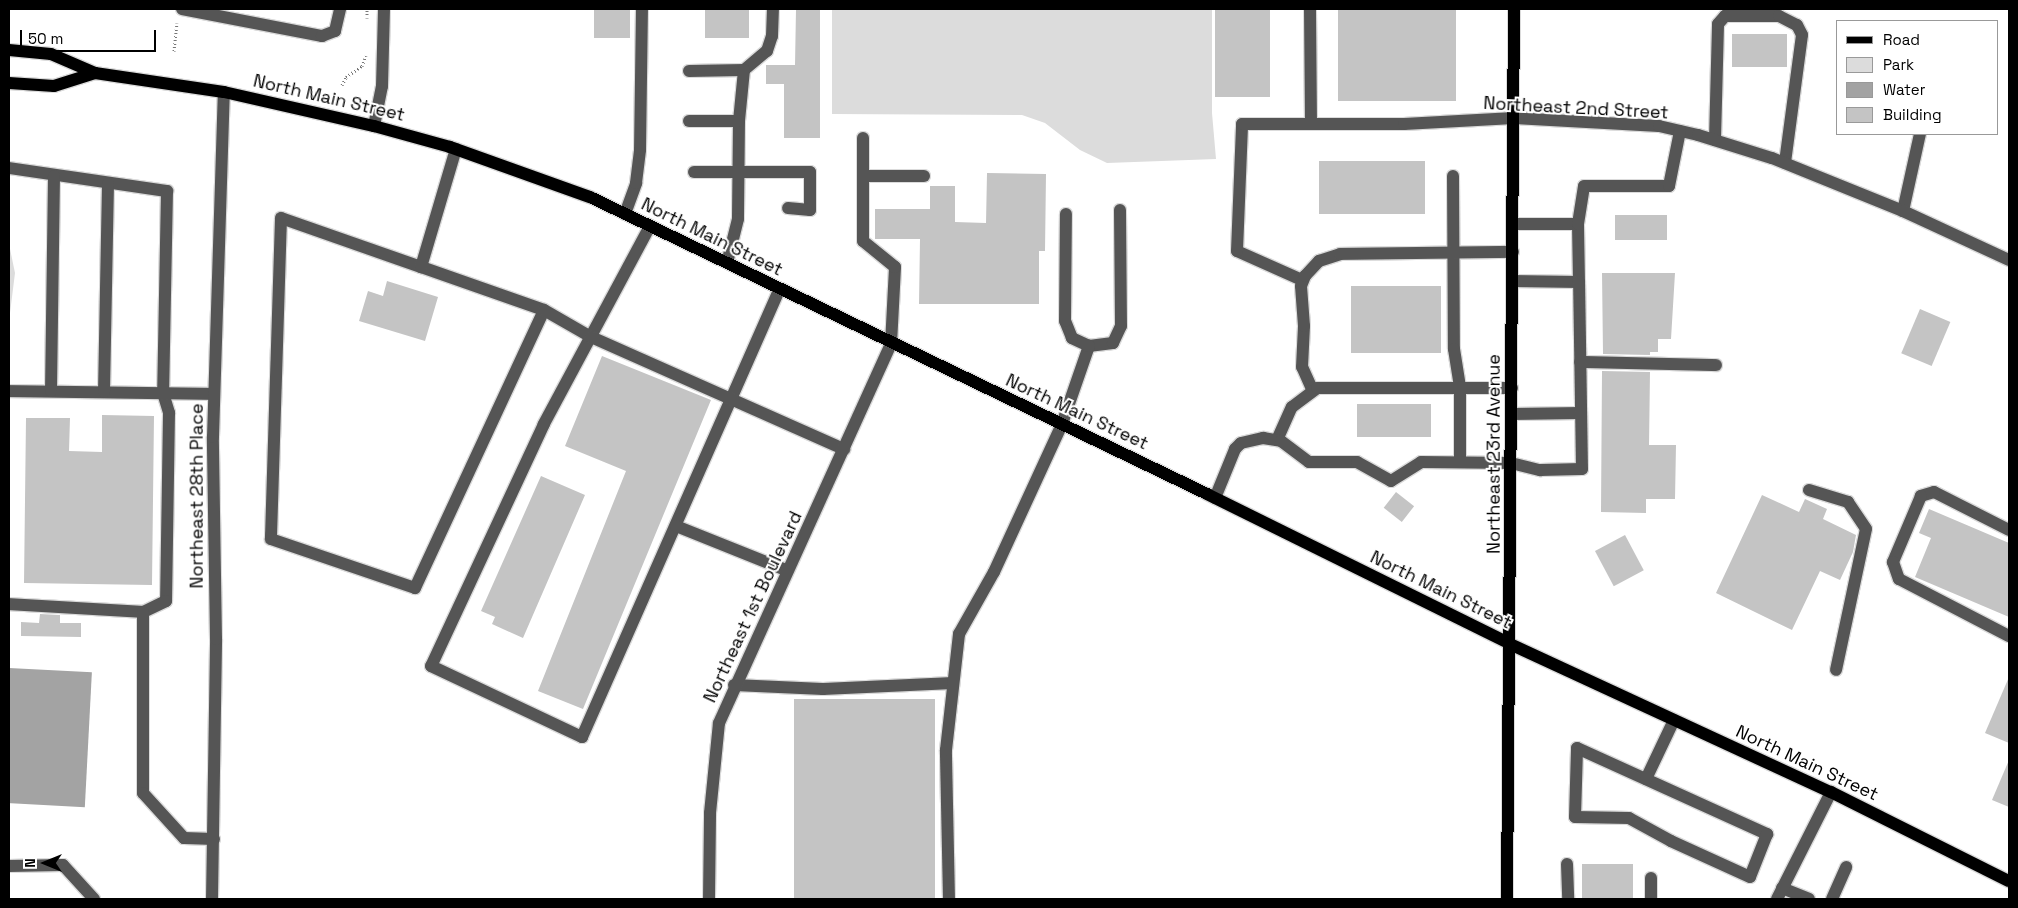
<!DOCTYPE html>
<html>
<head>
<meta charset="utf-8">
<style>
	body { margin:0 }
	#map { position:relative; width:2018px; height:908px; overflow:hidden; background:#fff; font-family:"Space Grotesk",sans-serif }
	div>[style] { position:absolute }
	.green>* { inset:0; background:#dcdcdc }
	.water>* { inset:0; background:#a3a3a3; transform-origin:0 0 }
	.building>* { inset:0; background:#c4c4c4; transform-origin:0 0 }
	.path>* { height:3px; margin-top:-1.5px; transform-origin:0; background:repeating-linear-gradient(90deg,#777 0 1px,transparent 0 3.5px) }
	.roads { filter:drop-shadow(1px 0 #dbdbdb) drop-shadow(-1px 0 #dbdbdb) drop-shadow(0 1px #dbdbdb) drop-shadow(0 -1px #dbdbdb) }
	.minor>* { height:12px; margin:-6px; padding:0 6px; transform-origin:6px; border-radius:6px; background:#555 }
	.major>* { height:12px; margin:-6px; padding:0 6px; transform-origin:6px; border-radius:6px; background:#000 }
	span { translate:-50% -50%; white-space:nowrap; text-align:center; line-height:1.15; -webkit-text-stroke:4px #fff; paint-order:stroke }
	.street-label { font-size:18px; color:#000 }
	.frame { position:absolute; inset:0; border:10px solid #000; pointer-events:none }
	.legend { position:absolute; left:1836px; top:20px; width:162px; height:115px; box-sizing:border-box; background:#fff; border:1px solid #999; margin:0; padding:6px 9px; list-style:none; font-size:15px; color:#000 }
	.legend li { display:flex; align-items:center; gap:10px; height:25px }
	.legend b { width:25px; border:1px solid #999 }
	.north { position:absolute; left:20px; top:838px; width:50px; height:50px; -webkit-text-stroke:4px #fff; paint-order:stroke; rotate:270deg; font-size:14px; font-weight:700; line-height:20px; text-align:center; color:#000 }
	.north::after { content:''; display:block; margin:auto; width:18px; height:22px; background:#000; clip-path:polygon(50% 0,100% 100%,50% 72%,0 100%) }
	.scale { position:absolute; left:20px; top:30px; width:136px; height:22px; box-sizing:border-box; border:2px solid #000; border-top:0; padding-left:6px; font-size:15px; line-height:18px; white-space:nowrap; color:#000; -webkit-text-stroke:4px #fff; paint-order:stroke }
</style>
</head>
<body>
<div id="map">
	<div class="green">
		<div style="clip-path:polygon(832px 9px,1212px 9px,1212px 113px,1216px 159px,1107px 163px,1080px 150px,1045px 123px,1022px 115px,832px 114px)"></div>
		<div style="clip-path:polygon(9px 244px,15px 273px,9px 321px)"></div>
	</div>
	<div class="water">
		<div style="left:9px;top:668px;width:83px;height:135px;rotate:3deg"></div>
	</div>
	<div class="building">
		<div style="left:594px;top:9px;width:36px;height:29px"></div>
		<div style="left:705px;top:9px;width:44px;height:29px"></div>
		<div style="clip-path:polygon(796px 9px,820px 9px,820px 138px,784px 138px,784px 84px,766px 84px,766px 65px,795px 65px)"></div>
		<div style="left:1215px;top:9px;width:55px;height:88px"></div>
		<div style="left:1338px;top:9px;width:118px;height:92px"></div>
		<div style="left:1732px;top:34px;width:55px;height:33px"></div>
		<div style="left:1319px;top:161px;width:106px;height:53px"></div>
		<div style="clip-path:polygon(987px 173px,1046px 174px,1045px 251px,1039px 251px,1039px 304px,919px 304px,920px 239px,875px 239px,875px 209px,930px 209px,930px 186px,955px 186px,955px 222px,986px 223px)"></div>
		<div style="left:1615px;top:215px;width:52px;height:25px"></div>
		<div style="clip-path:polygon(1602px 273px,1675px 273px,1671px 339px,1658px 339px,1658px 352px,1650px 352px,1650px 355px,1603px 354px)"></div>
		<div style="clip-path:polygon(387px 281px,438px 297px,425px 341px,359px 321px,368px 291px,383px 296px)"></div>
		<div style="left:1351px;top:286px;width:90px;height:67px"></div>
		<div style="left:1920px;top:309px;width:33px;height:48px;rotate:23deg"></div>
		<div style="clip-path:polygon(602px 356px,711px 400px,583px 709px,538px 691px,626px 471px,565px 446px)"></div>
		<div style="clip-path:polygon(1602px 371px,1650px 372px,1649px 445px,1676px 445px,1675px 499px,1646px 499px,1646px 513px,1601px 512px)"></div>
		<div style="left:1357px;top:404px;width:74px;height:33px"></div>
		<div style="clip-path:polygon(102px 415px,154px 416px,152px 585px,24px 583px,26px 418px,70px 418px,69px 451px,102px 452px)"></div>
		<div style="clip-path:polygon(541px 476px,585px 495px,523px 638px,492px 624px,495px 617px,481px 611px)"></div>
		<div style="left:1396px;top:492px;width:23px;height:20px;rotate:38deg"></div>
		<div style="clip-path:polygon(1762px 495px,1799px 512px,1805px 499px,1827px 509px,1823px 519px,1856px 535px,1853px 552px,1840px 580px,1820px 571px,1792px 630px,1716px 593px)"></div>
		<div style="clip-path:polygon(1929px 509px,2009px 543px,2009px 617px,1915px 577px,1931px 538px,1919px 533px)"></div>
		<div style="left:1625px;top:535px;width:40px;height:34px;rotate:62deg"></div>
		<div style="clip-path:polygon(40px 614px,60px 615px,60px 623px,81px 623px,81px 637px,21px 636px,21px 622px,39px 623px)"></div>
		<div style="clip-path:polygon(2009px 677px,2009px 743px,1985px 733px)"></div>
		<div style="left:794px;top:699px;width:141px;height:200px"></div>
		<div style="clip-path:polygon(2009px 760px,2009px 807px,1992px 800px)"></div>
		<div style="left:1582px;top:864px;width:51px;height:35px"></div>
	</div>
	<div class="path">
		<div style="left:367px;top:18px;width:9px;rotate:-90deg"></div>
		<div style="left:174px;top:51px;width:28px;rotate:-84deg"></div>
		<div style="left:342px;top:85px;width:9px;rotate:-63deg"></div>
		<div style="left:346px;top:77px;width:19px;rotate:-35deg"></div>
		<div style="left:362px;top:66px;width:11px;rotate:-68deg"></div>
	</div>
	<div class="roads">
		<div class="minor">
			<div style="left:182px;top:9px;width:143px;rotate:10.9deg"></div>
			<div style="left:322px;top:36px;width:14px;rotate:-21deg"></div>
			<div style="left:335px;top:31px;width:23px;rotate:-77deg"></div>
			<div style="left:1310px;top:9px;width:115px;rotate:89.5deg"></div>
			<div style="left:744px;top:70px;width:30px;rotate:-40deg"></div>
			<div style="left:767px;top:51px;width:16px;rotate:-72deg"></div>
			<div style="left:772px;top:36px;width:27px;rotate:-88deg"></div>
			<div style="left:689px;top:71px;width:55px;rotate:-1deg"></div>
			<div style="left:744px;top:70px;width:51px;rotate:95.6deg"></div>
			<div style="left:739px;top:121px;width:98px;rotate:90.6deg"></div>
			<div style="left:738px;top:219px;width:45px;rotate:104deg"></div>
			<div style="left:689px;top:121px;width:50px"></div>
			<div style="left:374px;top:126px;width:41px;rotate:-78.7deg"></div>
			<div style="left:382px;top:86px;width:77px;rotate:-88.5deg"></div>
			<div style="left:1715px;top:140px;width:116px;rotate:-88.5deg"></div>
			<div style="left:1718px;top:24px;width:11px;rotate:-49deg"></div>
			<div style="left:1725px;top:16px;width:54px"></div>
			<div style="left:1779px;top:16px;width:20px;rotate:27deg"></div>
			<div style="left:1797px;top:25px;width:11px;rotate:63deg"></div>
			<div style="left:1802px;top:35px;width:129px;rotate:97.6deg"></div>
			<div style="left:9px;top:168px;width:160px;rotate:8.3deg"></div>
			<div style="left:167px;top:191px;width:202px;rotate:91.1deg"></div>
			<div style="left:163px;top:393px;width:21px;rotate:73deg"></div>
			<div style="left:169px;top:413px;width:188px;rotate:90.9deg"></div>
			<div style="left:166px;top:601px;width:25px;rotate:154deg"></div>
			<div style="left:694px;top:172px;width:116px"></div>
			<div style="left:810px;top:172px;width:38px;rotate:90deg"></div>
			<div style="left:810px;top:210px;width:22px;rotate:-175deg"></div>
			<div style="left:863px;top:176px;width:61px"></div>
			<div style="left:1453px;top:176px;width:173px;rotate:89.7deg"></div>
			<div style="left:1454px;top:349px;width:38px;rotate:81deg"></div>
			<div style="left:1460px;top:387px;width:75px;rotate:90deg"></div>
			<div style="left:1903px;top:211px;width:79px;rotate:-77.6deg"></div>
			<div style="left:625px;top:214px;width:33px;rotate:-70deg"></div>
			<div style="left:636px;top:183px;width:33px;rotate:-83deg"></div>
			<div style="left:640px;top:150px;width:141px;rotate:-89.2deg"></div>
			<div style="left:1513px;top:224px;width:65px"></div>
			<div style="left:650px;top:226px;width:225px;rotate:118.2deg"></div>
			<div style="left:544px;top:424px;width:267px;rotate:115deg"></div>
			<div style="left:431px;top:666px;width:167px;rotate:25.2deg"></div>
			<div style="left:582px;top:737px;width:490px;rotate:-66.2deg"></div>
			<div style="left:421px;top:267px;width:148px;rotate:-160.7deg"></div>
			<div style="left:281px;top:218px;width:321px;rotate:91.8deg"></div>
			<div style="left:271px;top:539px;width:152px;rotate:18.8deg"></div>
			<div style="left:415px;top:588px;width:306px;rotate:-65.1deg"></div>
			<div style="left:544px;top:310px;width:130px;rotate:-160.7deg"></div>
			<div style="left:421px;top:267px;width:123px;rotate:-73.5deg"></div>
			<div style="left:1302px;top:280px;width:71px;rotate:-156deg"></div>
			<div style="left:1237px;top:251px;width:127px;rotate:-87.7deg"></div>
			<div style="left:1242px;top:124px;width:162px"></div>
			<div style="left:1404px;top:124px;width:110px;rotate:-3.1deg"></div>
			<div style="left:1514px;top:118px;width:145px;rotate:3.2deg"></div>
			<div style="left:1659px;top:126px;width:40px;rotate:13deg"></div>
			<div style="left:1698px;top:135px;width:77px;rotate:17.3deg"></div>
			<div style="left:1772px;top:158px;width:141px;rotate:22deg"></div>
			<div style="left:1903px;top:211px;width:117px;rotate:24.8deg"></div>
			<div style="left:1512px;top:281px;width:67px;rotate:0.9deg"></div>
			<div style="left:1579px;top:282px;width:58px;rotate:-91deg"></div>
			<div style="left:1578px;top:224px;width:38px;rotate:-81deg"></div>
			<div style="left:1584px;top:186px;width:85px"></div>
			<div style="left:1669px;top:186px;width:56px;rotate:-78.7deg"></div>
			<div style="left:544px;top:310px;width:54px;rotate:29.9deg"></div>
			<div style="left:591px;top:337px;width:277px;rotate:23.9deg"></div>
			<div style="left:1089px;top:346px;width:24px;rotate:-7deg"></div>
			<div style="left:1113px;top:343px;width:19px;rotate:-65deg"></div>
			<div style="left:1121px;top:326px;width:116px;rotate:-90.5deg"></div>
			<div style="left:1580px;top:362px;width:136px;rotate:1.3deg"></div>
			<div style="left:1312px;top:389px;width:24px;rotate:-114deg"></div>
			<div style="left:1302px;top:367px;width:41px;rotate:-87.2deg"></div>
			<div style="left:1304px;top:326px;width:40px;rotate:-94.3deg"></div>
			<div style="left:1301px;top:286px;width:11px;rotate:-68deg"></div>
			<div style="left:1305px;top:276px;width:21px;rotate:-47deg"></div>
			<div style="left:1319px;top:261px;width:22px;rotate:-18deg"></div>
			<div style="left:1340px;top:254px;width:173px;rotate:-0.7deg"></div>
			<div style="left:9px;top:391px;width:205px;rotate:0.8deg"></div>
			<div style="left:51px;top:391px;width:215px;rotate:-89.2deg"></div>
			<div style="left:104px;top:392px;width:208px;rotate:-88.9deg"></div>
			<div style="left:1512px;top:414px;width:68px;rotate:-0.8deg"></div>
			<div style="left:1277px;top:440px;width:36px;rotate:-66deg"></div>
			<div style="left:1292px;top:407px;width:31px;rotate:-37deg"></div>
			<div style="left:1317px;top:388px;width:195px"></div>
			<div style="left:1809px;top:490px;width:41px;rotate:17.1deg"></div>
			<div style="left:1848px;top:502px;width:32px;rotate:56deg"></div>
			<div style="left:1866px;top:529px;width:144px;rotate:102deg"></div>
			<div style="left:1215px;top:498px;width:53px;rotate:-67.8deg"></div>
			<div style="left:1235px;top:449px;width:8px;rotate:-45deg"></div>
			<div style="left:1241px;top:443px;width:23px;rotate:-13deg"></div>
			<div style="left:1263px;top:438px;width:18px;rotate:9deg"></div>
			<div style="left:1281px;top:441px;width:35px;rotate:37deg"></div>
			<div style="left:1309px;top:462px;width:48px"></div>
			<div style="left:1357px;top:462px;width:39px;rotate:29deg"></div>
			<div style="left:1391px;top:481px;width:36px;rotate:-32deg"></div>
			<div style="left:1421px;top:462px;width:90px;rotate:0.6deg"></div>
			<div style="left:1511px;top:463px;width:30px;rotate:14deg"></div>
			<div style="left:1540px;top:470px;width:42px;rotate:-1.4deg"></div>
			<div style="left:1582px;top:469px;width:187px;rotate:-90.9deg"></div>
			<div style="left:676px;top:526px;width:118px;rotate:21.8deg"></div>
			<div style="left:2009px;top:530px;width:84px;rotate:-153.1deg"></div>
			<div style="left:1934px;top:492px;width:14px;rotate:163deg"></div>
			<div style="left:1921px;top:496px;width:72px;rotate:113deg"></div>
			<div style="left:1893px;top:562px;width:18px;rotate:71deg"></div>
			<div style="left:1899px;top:579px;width:124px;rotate:27.4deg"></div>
			<div style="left:9px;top:604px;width:134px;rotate:3.4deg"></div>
			<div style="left:143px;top:612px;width:181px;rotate:90deg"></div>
			<div style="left:143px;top:793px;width:61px;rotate:47.7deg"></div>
			<div style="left:184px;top:838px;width:30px;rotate:2deg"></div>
			<div style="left:734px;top:685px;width:89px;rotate:2.6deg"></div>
			<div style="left:823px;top:689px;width:130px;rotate:-2.6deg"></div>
			<div style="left:1577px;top:748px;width:209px;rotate:24.4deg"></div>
			<div style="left:1767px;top:834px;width:46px;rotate:111.6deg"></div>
			<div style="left:1750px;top:877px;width:87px;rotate:-155.5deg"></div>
			<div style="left:1671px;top:841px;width:48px;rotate:-151.3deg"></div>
			<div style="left:1629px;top:818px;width:54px;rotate:-178.9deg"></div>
			<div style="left:1575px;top:817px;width:69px;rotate:-88.3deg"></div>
			<div style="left:1646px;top:779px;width:65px;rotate:-64.6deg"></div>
			<div style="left:1567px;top:864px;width:35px;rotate:88deg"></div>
			<div style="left:9px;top:866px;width:54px;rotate:-1.1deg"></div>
			<div style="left:63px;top:865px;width:46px;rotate:47.6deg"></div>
			<div style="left:1651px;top:878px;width:21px;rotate:90deg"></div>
			<div style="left:1782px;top:888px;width:29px;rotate:22deg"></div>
			<div style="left:212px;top:899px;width:260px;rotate:-89.1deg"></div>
			<div style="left:216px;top:639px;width:202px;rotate:-90.9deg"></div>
			<div style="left:213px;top:437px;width:345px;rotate:-88.2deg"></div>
			<div style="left:709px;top:899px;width:86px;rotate:-89.3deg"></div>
			<div style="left:710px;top:813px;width:90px;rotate:-84.3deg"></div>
			<div style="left:719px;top:723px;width:416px;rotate:-65.6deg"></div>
			<div style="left:891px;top:344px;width:77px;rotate:-87deg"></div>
			<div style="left:895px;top:267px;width:41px;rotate:-140.9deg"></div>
			<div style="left:863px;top:241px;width:103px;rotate:-90deg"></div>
			<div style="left:949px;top:899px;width:149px;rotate:-91.2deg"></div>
			<div style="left:946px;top:750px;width:117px;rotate:-83.6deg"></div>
			<div style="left:959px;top:634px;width:71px;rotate:-60.6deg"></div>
			<div style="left:994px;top:572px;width:163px;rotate:-65.3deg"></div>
			<div style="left:1062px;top:424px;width:83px;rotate:-70.9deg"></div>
			<div style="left:1089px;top:346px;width:19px;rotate:-155deg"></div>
			<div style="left:1072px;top:338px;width:18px;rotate:-112deg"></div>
			<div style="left:1065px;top:321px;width:107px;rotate:-89.5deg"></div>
			<div style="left:1777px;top:899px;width:120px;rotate:-63.2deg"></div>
			<div style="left:1832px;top:899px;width:35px;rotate:-66deg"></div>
		</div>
		<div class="major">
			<div style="left:9px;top:50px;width:42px;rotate:5.4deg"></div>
			<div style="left:51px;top:54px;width:48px;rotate:23.4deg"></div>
			<div style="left:95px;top:73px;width:130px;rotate:8.4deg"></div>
			<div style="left:224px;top:92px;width:154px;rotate:12.8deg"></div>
			<div style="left:374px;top:126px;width:79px;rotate:15.4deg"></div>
			<div style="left:450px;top:147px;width:149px;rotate:19.7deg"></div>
			<div style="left:590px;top:197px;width:685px;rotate:25.7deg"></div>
			<div style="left:1207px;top:494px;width:338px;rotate:26.3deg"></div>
			<div style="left:1510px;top:644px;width:353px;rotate:24.8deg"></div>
			<div style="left:1831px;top:792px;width:199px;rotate:26.6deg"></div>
			<div style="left:9px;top:83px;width:45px;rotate:3.8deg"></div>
			<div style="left:54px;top:86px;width:43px;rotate:-17.6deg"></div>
			<div style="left:1507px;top:899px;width:890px;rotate:-89.55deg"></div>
		</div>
	</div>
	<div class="street-label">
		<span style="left:329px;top:98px;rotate:13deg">North Main Street</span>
		<span style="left:1576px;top:108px;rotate:3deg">Northeast 2nd Street</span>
		<span style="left:712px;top:237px;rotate:26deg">North Main Street</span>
		<span style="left:1077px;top:412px;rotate:25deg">North Main Street</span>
		<span style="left:1494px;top:454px;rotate:-90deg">Northeast 23rd Avenue</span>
		<span style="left:197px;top:496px;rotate:-90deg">Northeast 28th Place</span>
		<span style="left:1441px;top:590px;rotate:26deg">North Main Street</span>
		<span style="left:753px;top:607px;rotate:-65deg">Northeast 1st Boulevard</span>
		<span style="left:1807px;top:763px;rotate:25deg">North Main Street</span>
	</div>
	<div class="frame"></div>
	<ul class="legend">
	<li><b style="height:6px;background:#000"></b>Road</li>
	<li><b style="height:14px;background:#dcdcdc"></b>Park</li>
	<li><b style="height:14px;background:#a3a3a3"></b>Water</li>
	<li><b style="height:14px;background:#c4c4c4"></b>Building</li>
	</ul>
	<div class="north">N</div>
	<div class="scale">50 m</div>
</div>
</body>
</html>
